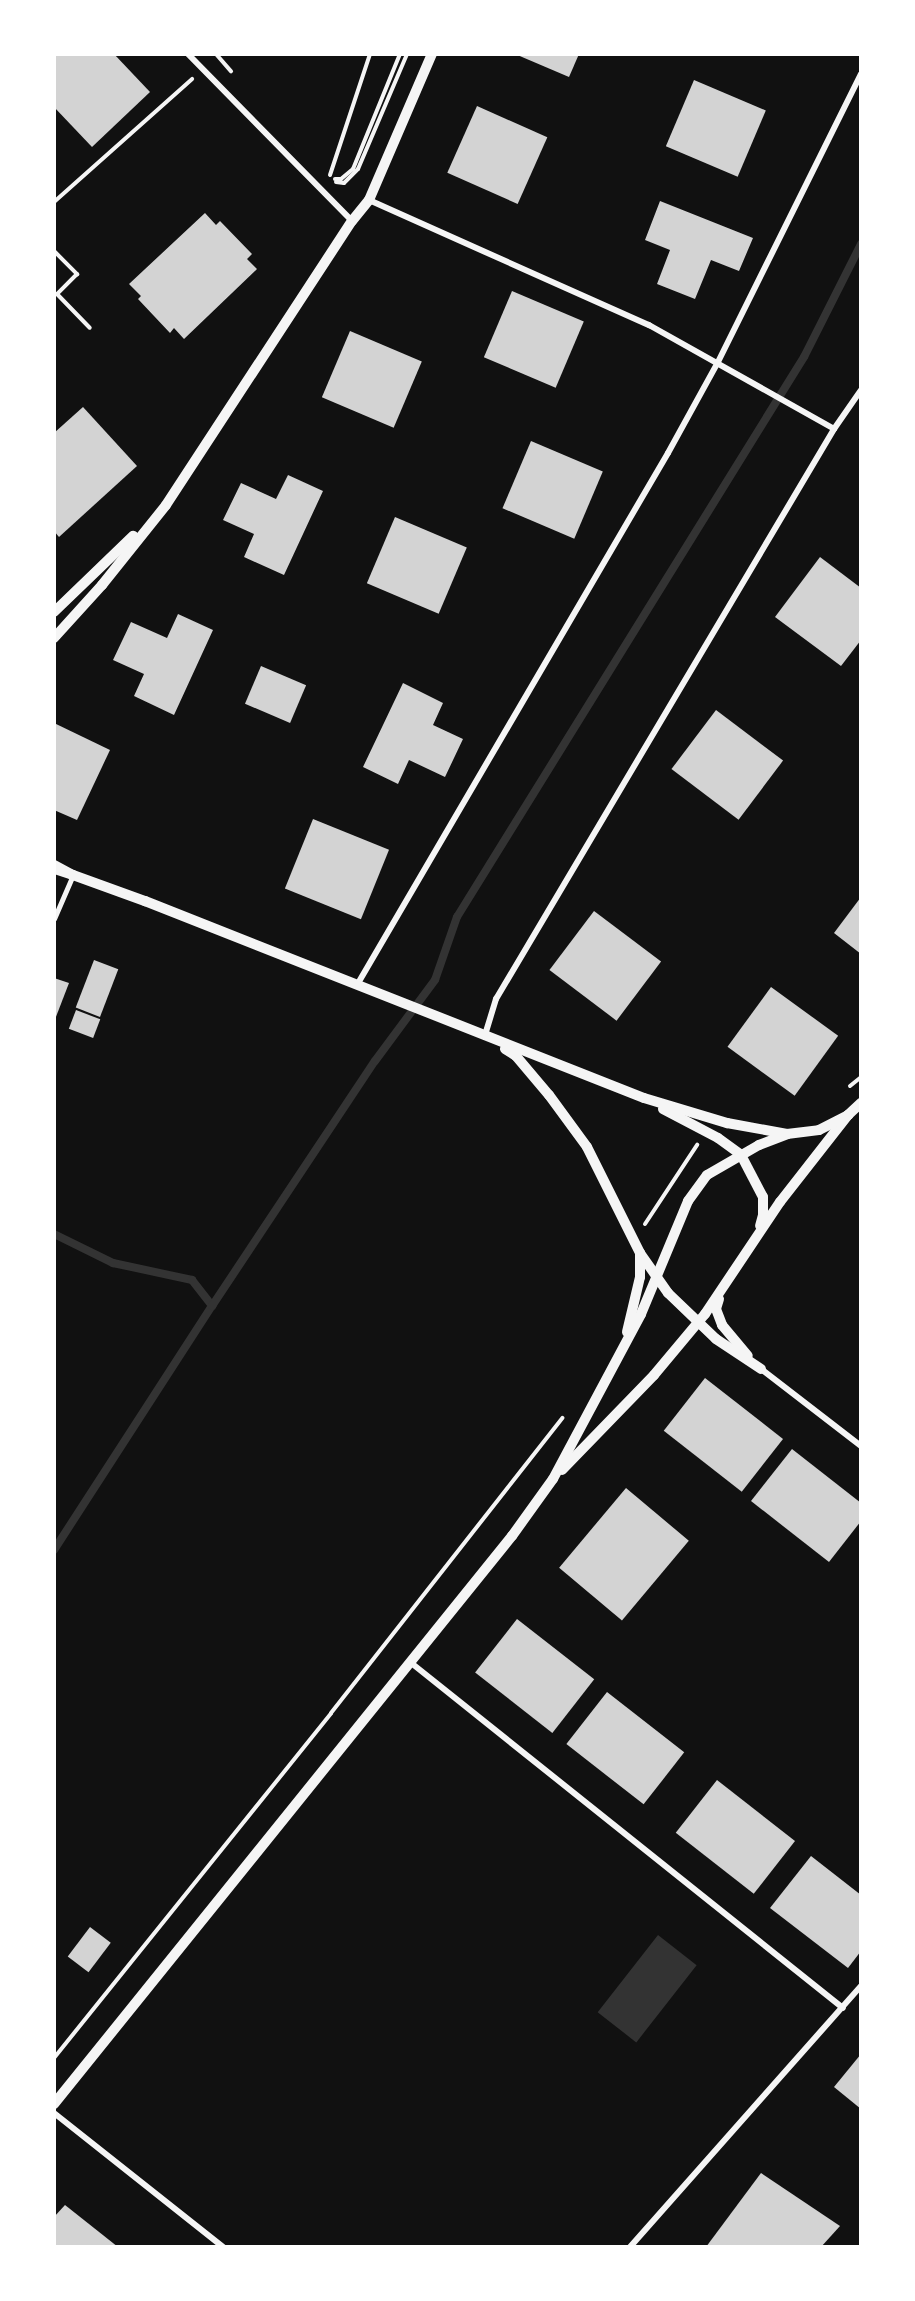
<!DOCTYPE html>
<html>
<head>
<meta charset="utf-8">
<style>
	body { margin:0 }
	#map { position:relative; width:915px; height:2301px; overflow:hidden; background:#111; font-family:"Exo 2",sans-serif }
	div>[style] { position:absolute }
	.water>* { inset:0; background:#333; transform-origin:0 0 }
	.stream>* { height:8px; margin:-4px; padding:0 4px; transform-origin:4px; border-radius:4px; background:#333 }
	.building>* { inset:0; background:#d3d3d3; transform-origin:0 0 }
	.path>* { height:4px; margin:-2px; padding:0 2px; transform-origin:2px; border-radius:2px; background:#f5f5f5 }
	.service>* { height:4.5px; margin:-2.25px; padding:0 2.25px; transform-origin:2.25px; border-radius:2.25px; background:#f5f5f5 }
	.minor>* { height:6px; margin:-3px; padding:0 3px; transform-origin:3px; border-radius:3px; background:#f5f5f5 }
	.tertiary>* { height:10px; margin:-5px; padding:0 5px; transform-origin:5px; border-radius:5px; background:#f5f5f5 }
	span { translate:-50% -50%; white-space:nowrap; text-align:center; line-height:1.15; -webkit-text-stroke:4.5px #fff; paint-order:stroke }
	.frame { position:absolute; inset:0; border:56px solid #fff; pointer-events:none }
</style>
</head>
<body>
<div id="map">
	<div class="water">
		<div style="left:658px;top:1935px;width:49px;height:98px;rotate:38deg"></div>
	</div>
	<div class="stream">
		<div style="left:54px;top:1234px;width:66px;rotate:26.2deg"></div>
		<div style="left:113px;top:1263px;width:81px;rotate:12.1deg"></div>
		<div style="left:192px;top:1280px;width:33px;rotate:52deg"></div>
		<div style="left:54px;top:1550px;width:291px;rotate:-57.1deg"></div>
		<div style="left:212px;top:1306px;width:294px;rotate:-56.4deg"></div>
		<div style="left:375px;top:1061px;width:101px;rotate:-53.5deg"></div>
		<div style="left:435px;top:980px;width:67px;rotate:-70.8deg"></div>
		<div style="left:457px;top:917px;width:659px;rotate:-58.22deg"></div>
		<div style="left:804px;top:357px;width:127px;rotate:-63.2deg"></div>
	</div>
	<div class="building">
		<div style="clip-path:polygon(54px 54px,114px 54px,150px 92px,92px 147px,54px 107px)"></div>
		<div style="clip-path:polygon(515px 54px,579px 54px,569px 77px)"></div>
		<div style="left:694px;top:80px;width:78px;height:72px;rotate:23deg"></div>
		<div style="left:477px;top:106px;width:77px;height:73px;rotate:24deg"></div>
		<div style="clip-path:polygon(660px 201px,753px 238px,739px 271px,711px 260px,695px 299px,657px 284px,670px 250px,645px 240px)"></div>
		<div style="clip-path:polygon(205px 213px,216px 225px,220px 221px,252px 254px,247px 259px,257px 269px,184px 339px,174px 328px,170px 333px,138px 299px,141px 296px,129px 284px)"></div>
		<div style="left:512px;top:291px;width:78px;height:72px;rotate:23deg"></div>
		<div style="left:350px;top:331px;width:78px;height:72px;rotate:23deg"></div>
		<div style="clip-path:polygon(83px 407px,137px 466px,59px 537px,54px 531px,54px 433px)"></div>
		<div style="left:531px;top:441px;width:78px;height:73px;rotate:23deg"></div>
		<div style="clip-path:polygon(288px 475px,323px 491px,284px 575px,244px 557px,254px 534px,223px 520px,241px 483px,276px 499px)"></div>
		<div style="left:395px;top:517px;width:78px;height:72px;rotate:23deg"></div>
		<div style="clip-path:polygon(820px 557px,861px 588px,861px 640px,841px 666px,775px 617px)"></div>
		<div style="clip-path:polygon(178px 614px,213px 630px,174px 715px,134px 696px,144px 674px,113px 660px,131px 622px,167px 638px)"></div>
		<div style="left:261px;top:666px;width:49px;height:41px;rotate:23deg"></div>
		<div style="clip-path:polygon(403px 683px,443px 703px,433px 725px,463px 739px,445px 777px,409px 760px,398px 784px,363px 767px)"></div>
		<div style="left:716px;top:710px;width:84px;height:74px;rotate:37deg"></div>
		<div style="clip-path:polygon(54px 723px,110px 750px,77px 820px,54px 810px)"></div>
		<div style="left:313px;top:819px;width:82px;height:75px;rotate:22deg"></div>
		<div style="clip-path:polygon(861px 897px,861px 954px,834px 933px)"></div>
		<div style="left:594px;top:911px;width:84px;height:74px;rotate:37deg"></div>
		<div style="left:94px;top:960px;width:26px;height:51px;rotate:21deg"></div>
		<div style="clip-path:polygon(54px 978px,69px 983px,54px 1022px)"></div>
		<div style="left:771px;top:987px;width:83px;height:74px;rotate:36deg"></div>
		<div style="left:76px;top:1010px;width:26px;height:20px;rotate:21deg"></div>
		<div style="left:705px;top:1378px;width:99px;height:67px;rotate:38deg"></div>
		<div style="clip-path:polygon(792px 1449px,861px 1503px,861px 1521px,829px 1562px,751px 1501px)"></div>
		<div style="left:626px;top:1488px;width:82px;height:104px;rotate:40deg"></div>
		<div style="left:517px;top:1619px;width:98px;height:68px;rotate:38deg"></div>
		<div style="left:607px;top:1692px;width:98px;height:66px;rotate:38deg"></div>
		<div style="left:717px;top:1780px;width:99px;height:67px;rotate:38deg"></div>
		<div style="clip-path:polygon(811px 1856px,861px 1895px,861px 1951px,848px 1968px,770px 1908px)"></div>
		<div style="left:90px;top:1927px;width:26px;height:37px;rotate:37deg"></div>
		<div style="clip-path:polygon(861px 2054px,861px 2109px,834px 2087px)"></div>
		<div style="clip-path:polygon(761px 2173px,840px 2226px,821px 2247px,706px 2247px)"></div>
		<div style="clip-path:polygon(65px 2205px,118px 2247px,54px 2247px,54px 2217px)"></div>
	</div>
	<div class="path">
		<div style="left:216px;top:54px;width:23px;rotate:49deg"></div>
		<div style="left:330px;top:175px;width:127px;rotate:-71.7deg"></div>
		<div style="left:335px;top:179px;width:6px"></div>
		<div style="left:341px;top:179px;width:16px;rotate:-40deg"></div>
		<div style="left:353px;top:169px;width:124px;rotate:-67.8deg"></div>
		<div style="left:336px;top:182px;width:8px;rotate:7deg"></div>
		<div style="left:344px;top:183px;width:20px;rotate:-45deg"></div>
		<div style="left:358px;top:169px;width:125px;rotate:-66.9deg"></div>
		<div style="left:54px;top:202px;width:185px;rotate:-41.7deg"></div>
		<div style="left:54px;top:251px;width:33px;rotate:45deg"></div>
		<div style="left:77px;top:274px;width:28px;rotate:135deg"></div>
		<div style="left:57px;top:294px;width:47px;rotate:45.9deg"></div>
		<div style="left:850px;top:1086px;width:14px;rotate:-39deg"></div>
		<div style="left:645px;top:1224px;width:95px;rotate:-56.6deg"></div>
		<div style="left:54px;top:2058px;width:442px;rotate:-51.2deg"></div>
		<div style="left:331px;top:1713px;width:375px;rotate:-51.9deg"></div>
	</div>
	<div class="service">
		<div style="left:54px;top:919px;width:48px;rotate:-66.6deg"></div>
	</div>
	<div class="minor">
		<div style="left:188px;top:54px;width:234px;rotate:45.5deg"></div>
		<div style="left:369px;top:200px;width:307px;rotate:24.1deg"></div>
		<div style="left:649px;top:325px;width:212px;rotate:29.3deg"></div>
		<div style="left:357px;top:985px;width:616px;rotate:-59.69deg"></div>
		<div style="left:668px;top:453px;width:102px;rotate:-61.2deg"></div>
		<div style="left:717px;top:364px;width:324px;rotate:-63.6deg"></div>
		<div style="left:485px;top:1035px;width:38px;rotate:-73deg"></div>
		<div style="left:496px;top:999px;width:663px;rotate:-59.33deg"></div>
		<div style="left:834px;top:429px;width:47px;rotate:-55.3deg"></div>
		<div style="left:761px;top:1369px;width:126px;rotate:37.6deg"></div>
		<div style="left:410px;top:1662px;width:554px;rotate:38.63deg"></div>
		<div style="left:54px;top:2113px;width:216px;rotate:38.4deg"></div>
		<div style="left:630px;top:2247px;width:349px;rotate:-48.5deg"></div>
	</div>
	<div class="tertiary">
		<div style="left:54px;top:612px;width:110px;rotate:-43.9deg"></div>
		<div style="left:54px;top:638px;width:72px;rotate:-47.8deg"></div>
		<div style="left:102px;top:585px;width:102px;rotate:-51.3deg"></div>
		<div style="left:166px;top:505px;width:339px;rotate:-56.8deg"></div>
		<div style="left:352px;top:221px;width:27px;rotate:-51deg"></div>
		<div style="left:369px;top:200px;width:159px;rotate:-66.7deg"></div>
		<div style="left:54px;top:865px;width:21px;rotate:28deg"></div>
		<div style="left:73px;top:875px;width:20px;rotate:-162deg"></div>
		<div style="left:73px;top:875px;width:77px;rotate:19.9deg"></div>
		<div style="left:145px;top:901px;width:536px;rotate:21.54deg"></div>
		<div style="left:644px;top:1098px;width:87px;rotate:16.8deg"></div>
		<div style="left:727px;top:1123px;width:61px;rotate:10.4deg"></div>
		<div style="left:505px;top:1049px;width:13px;rotate:32deg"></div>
		<div style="left:516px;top:1056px;width:51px;rotate:49.8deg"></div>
		<div style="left:549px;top:1095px;width:64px;rotate:53.8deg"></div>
		<div style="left:587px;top:1147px;width:119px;rotate:63.4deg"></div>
		<div style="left:640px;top:1253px;width:49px;rotate:55deg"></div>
		<div style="left:668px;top:1293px;width:66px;rotate:43.8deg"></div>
		<div style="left:716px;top:1339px;width:54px;rotate:33.7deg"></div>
		<div style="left:663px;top:1109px;width:62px;rotate:27.8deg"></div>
		<div style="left:718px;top:1138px;width:29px;rotate:36deg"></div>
		<div style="left:741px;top:1155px;width:47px;rotate:62.4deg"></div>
		<div style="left:763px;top:1197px;width:18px;rotate:90deg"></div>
		<div style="left:763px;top:1215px;width:11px;rotate:105deg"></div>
		<div style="left:719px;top:1299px;width:10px;rotate:107deg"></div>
		<div style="left:716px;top:1309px;width:17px;rotate:69deg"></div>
		<div style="left:722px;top:1325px;width:40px;rotate:50deg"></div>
		<div style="left:627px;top:1332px;width:57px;rotate:-76.7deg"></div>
		<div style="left:640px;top:1277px;width:24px;rotate:-90deg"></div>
		<div style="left:562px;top:1470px;width:132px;rotate:-45.9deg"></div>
		<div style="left:654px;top:1375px;width:80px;rotate:-50.1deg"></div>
		<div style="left:705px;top:1314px;width:135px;rotate:-56.2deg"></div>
		<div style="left:780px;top:1202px;width:110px;rotate:-52deg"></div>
		<div style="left:848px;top:1115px;width:18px;rotate:-43deg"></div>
		<div style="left:54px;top:2104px;width:730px;rotate:-51.12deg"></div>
		<div style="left:512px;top:1536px;width:70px;rotate:-54.3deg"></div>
		<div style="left:553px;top:1479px;width:187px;rotate:-61.9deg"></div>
		<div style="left:641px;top:1314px;width:122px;rotate:-67.4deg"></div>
		<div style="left:688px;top:1201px;width:32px;rotate:-54deg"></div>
		<div style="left:707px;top:1175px;width:60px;rotate:-30deg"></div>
		<div style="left:759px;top:1145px;width:30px;rotate:-21deg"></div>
		<div style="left:787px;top:1134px;width:32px;rotate:-7deg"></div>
		<div style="left:819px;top:1130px;width:33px;rotate:-27deg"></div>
	</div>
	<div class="frame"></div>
</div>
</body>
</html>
